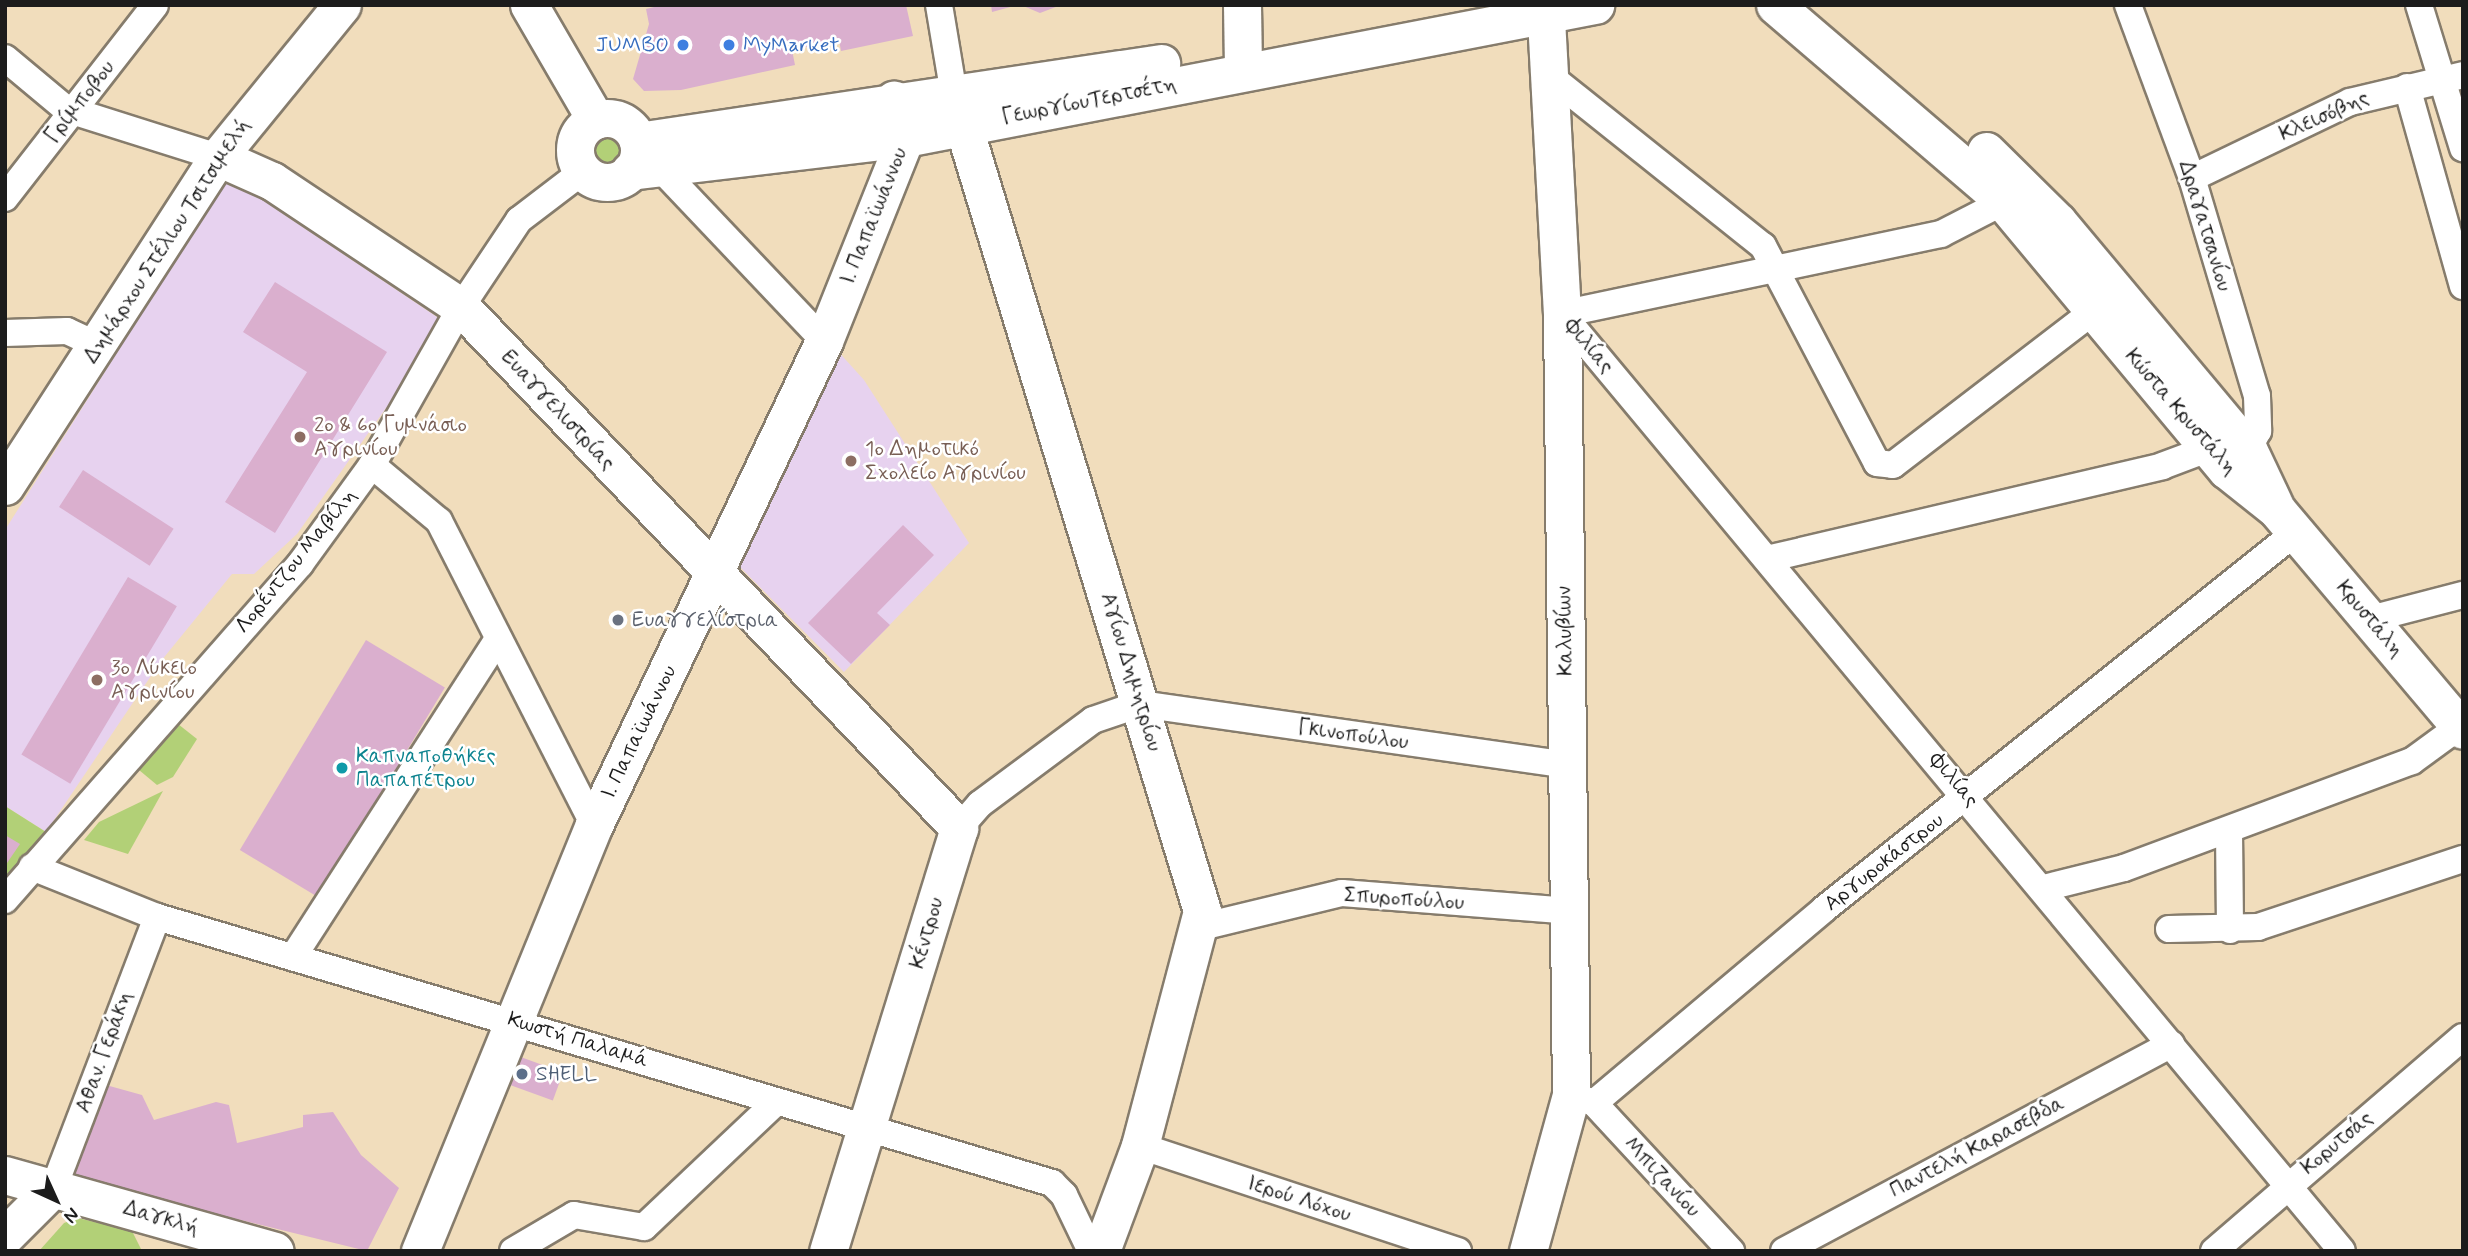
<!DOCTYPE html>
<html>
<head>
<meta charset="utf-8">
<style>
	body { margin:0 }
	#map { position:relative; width:2468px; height:1256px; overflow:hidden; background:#f1ddbc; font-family:Mynerve,sans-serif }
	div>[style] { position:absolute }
	.built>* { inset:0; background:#e7d2ef }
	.green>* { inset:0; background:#b2d077 }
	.round { border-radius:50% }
	.building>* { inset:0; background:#daafce; transform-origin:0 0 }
	.roads { filter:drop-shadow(2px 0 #867c6c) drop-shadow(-2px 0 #867c6c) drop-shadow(0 2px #867c6c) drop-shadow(0 -2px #867c6c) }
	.street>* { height:26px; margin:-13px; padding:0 13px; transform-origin:13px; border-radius:13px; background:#fff }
	.secondary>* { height:37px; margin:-18.5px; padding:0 18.5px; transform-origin:18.5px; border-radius:18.5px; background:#fff }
	.secondary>.ring { margin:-18.5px; padding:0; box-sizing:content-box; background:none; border:37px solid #fff; border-radius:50% }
	.dots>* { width:19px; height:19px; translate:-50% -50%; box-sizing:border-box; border:4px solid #fff; border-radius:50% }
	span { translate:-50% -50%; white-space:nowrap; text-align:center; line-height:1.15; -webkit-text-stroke:5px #fff; paint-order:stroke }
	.shop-label { font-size:21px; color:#366cbe }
	.right { translate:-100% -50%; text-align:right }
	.left { translate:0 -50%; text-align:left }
	.street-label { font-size:21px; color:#1c1c1c }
	.education-label { font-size:21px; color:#785e54 }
	.worship-label { font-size:21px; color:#5b616d }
	.culture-label { font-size:21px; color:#0d838f }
	.service-label { font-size:21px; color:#4e5e75 }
	.frame { position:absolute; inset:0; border:7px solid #1c1c1c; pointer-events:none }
	.north { position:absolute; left:21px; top:1165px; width:70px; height:70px; -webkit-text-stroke:5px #fff; paint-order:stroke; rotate:135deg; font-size:19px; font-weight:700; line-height:28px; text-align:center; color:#1c1c1c }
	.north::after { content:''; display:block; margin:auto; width:24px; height:32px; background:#1c1c1c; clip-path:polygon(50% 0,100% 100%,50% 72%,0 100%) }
</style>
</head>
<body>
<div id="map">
	<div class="built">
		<div style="clip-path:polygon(228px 177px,446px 323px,297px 534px,254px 574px,232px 574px,161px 661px,46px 832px,5px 806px,5px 530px)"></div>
		<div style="clip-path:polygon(835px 348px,864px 380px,969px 543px,844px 672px,739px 566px)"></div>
	</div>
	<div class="green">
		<div class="round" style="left:583px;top:126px;width:48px;height:48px"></div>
		<div style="clip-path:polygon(178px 724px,197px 739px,173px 777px,157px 785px,139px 770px)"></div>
		<div style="clip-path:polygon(163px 791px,128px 854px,84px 840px,99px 822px)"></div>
		<div style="clip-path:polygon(5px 806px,46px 832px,5px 882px)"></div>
		<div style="clip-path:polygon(78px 1218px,132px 1231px,142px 1251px,39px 1251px,64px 1223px)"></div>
	</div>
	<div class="building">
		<div style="clip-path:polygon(662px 5px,906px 5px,913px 36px,841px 51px,839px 40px,792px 50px,795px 65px,681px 90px,644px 91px,633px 79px,649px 24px,646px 9px)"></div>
		<div style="clip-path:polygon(991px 5px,1014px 5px,1014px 6px,992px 12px)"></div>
		<div style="clip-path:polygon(1021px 5px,1061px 5px,1040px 13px)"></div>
		<div style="clip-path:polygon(275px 282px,387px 352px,275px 533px,225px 502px,307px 372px,243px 332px)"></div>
		<div style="left:83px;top:470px;width:108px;height:44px;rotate:33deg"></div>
		<div style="clip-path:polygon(903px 525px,934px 555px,877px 613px,890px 625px,851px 664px,808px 623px)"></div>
		<div style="left:128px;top:577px;width:57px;height:207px;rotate:31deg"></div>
		<div style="left:366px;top:640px;width:92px;height:245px;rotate:31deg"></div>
		<div style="clip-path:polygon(5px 835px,20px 844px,5px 866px)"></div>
		<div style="left:518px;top:1056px;width:48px;height:30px;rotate:20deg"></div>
		<div style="clip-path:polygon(106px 1085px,142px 1095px,154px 1120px,216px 1102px,229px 1105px,237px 1143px,303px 1127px,303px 1115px,333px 1112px,361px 1155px,399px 1188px,367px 1251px,73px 1179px)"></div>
	</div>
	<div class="roads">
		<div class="street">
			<div style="left:939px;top:5px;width:91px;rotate:80.5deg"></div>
			<div style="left:2128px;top:5px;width:184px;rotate:69.7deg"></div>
			<div style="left:2192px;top:178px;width:227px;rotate:73.4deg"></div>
			<div style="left:2257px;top:396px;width:35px;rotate:88deg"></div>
			<div style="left:2258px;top:431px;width:21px;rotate:119deg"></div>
			<div style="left:2419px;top:5px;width:150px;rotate:72.9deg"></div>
			<div style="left:5px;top:58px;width:80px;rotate:39.9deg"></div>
			<div style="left:66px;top:109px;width:159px;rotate:17.5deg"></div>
			<div style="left:1551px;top:77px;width:271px;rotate:38.6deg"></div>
			<div style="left:1763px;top:246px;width:245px;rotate:62.3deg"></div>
			<div style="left:1877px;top:463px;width:16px;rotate:7deg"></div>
			<div style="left:1893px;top:465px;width:253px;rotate:-37.5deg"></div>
			<div style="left:2407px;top:87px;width:207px;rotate:74.3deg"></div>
			<div style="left:660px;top:168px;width:238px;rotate:46.5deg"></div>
			<div style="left:2192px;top:178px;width:175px;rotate:-25.7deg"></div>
			<div style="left:2350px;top:102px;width:116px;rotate:-13.4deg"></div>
			<div style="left:2017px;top:195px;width:85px;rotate:152.8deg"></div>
			<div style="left:1941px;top:234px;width:387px;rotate:168.1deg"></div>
			<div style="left:1562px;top:314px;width:1219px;rotate:50.22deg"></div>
			<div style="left:5px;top:198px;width:244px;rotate:-52.1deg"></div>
			<div style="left:5px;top:333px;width:62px;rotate:-1.8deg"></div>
			<div style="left:67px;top:331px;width:35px;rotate:25deg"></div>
			<div style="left:372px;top:465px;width:87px;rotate:39.9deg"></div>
			<div style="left:439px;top:521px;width:341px;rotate:63deg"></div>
			<div style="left:1767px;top:559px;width:406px;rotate:-13.2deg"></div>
			<div style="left:2162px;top:466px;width:51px;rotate:-20.6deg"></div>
			<div style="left:2370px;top:619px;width:96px;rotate:-14.5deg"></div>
			<div style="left:959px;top:828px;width:32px;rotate:-49deg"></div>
			<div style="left:980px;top:804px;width:141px;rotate:-36.6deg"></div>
			<div style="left:1093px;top:720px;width:50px;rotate:-18.8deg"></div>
			<div style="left:1140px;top:704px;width:431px;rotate:8.1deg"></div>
			<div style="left:2229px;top:831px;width:99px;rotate:89.4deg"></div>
			<div style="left:32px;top:867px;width:135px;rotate:21.8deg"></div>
			<div style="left:157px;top:917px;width:934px;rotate:16.55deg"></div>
			<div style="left:1052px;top:1183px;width:17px;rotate:45deg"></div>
			<div style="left:1064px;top:1195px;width:62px;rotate:64.3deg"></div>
			<div style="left:2044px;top:888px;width:82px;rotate:-14deg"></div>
			<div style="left:2124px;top:868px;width:307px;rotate:-20.4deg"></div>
			<div style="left:2412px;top:761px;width:59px;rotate:-36.1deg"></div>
			<div style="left:5px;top:900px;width:447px;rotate:-48.7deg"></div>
			<div style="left:300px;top:564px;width:122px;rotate:-54deg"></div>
			<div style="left:372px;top:465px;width:181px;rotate:-60.6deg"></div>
			<div style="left:461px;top:307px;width:105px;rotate:-56.3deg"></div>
			<div style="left:519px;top:220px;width:81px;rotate:-37.4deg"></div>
			<div style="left:1201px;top:927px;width:145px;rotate:-13.6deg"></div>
			<div style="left:1342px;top:893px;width:228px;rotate:4.5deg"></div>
			<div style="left:2169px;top:929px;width:89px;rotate:-1.3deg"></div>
			<div style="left:2258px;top:927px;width:216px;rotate:-18.4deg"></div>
			<div style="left:293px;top:957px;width:378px;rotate:-57.2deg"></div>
			<div style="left:1571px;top:1095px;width:24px;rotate:19deg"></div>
			<div style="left:1594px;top:1103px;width:301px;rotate:-40.1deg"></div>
			<div style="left:1824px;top:909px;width:604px;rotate:-38.62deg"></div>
			<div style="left:1594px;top:1103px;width:202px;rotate:47.2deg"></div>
			<div style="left:1140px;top:1146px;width:335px;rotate:18.3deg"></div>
			<div style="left:54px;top:1187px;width:289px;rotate:-69.1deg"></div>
			<div style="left:513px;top:1251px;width:71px;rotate:-30.5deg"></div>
			<div style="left:574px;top:1215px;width:71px;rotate:9.7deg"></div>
			<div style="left:644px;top:1227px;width:182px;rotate:-43.4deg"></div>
			<div style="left:1784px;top:1251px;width:439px;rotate:-28.1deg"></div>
			<div style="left:2214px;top:1251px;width:328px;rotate:-40.7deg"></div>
		</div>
		<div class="secondary">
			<div style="left:529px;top:5px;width:133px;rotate:59.8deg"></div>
			<div style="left:1242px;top:5px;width:67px;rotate:89.1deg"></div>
			<div style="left:1775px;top:5px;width:296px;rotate:40.6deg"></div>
			<div style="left:2000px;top:198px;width:354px;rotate:50.2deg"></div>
			<div style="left:2227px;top:470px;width:63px;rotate:38.5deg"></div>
			<div style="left:2276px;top:509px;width:289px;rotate:49.8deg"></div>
			<div style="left:954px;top:95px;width:853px;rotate:73.09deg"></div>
			<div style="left:1202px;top:911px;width:243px;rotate:104.8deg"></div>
			<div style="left:1140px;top:1146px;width:112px;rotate:110.4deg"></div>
			<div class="ring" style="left:575px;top:118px;width:27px;height:27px"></div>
			<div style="left:638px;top:141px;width:529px;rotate:-8.48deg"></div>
			<div style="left:1986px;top:151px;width:101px;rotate:44.6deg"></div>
			<div style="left:2058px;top:222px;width:296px;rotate:50.1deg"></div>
			<div style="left:2248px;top:449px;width:59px;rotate:64.7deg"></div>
			<div style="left:218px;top:157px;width:59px;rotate:24deg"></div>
			<div style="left:272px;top:181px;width:227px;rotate:33.7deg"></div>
			<div style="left:461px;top:307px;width:721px;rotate:46.29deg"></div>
			<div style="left:959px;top:828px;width:443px;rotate:107.2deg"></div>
			<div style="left:630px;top:171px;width:277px;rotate:-6.8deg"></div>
			<div style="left:905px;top:138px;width:703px;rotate:-10.91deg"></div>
			<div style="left:5px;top:486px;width:392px;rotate:-57.1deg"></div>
			<div style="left:218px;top:157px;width:196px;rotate:-50.8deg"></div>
			<div style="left:5px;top:1175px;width:280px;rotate:15.7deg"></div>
			<div style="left:5px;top:1236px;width:69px;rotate:-45deg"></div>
			<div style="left:420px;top:1251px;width:460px;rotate:-67.8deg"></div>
			<div style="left:594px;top:825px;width:536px;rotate:-64.58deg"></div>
			<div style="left:824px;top:341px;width:219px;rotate:-68.2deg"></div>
			<div style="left:905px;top:138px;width:40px;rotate:-106deg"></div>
			<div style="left:1528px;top:1251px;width:162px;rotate:-74.6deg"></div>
			<div style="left:1571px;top:1095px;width:781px;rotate:-90.66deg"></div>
			<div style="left:1562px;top:314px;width:309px;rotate:-93.1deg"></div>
		</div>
	</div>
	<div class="dots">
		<div style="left:683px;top:45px;background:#3f7fe0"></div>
		<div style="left:729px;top:45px;background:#3f7fe0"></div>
		<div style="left:300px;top:437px;background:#8d6e63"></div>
		<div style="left:851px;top:461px;background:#8d6e63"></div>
		<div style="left:618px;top:620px;background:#6b7280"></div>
		<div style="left:97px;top:680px;background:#8d6e63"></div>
		<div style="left:342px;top:768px;background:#0f9aa8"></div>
		<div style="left:522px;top:1074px;background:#5c6f8a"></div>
	</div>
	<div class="shop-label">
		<span class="right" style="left:669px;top:45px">JUMBO</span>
		<span class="left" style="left:743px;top:45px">MyMarket</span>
	</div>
	<div class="street-label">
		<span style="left:1089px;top:101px;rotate:-11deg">ΓεωργίουΤερτσέτη</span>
		<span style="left:80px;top:102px;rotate:-52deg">Γρίμποβου</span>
		<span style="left:2324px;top:116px;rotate:-24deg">Κλεισόβης</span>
		<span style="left:874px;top:216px;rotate:-68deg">Ι. Παπαϊωάννου</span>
		<span style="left:2205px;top:226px;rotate:73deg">Δραγατσανίου</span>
		<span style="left:167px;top:241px;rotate:-57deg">Δημάρχου Στέλιου Τσιτσιμελή</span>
		<span style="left:1589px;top:346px;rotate:50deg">Φιλίας</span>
		<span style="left:558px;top:410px;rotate:47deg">Ευαγγελιστρίας</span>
		<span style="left:2181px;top:412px;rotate:49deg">Κώστα Κρυστάλη</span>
		<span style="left:296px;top:561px;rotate:-51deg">Λορέντζου Μαβίλη</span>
		<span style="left:2370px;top:619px;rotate:50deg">Κρυστάλη</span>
		<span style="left:1565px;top:631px;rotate:-91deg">Καλυβίων</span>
		<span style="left:1131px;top:672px;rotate:73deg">Αγίου Δημητρίου</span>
		<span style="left:639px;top:732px;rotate:-64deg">Ι. Παπαϊωάννου</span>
		<span style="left:1353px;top:735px;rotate:8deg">Γκινοπούλου</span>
		<span style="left:1954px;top:780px;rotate:50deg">Φιλίας</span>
		<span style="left:1884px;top:862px;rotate:-38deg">Αργυροκάστρου</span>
		<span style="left:1404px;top:899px;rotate:4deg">Σπυροπούλου</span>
		<span style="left:927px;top:933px;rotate:-74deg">Κέντρου</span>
		<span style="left:578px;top:1040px;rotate:17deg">Κωστή Παλαμά</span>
		<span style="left:104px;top:1052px;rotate:-70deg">Αθαν. Γεράκη</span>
		<span style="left:2337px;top:1143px;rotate:-40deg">Κορυτσάς</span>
		<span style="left:1977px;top:1147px;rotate:-28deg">Παντελή Καρασεβδα</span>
		<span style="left:1662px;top:1177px;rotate:47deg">Μπιζανίου</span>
		<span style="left:1299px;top:1199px;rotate:18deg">Ιερού Λόχου</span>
		<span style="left:161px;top:1218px;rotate:16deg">Δαγκλή</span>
	</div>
	<div class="education-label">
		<span class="left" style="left:314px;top:437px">2ο &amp; 6ο Γυμνάσιο<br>Αγρινίου</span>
		<span class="left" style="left:865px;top:461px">1ο Δημοτικό<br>Σχολείο Αγρινίου</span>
		<span class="left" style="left:111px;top:680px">3ο Λύκειο<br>Αγρινίου</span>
	</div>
	<div class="worship-label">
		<span class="left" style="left:632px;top:620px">Ευαγγελίστρια</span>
	</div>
	<div class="culture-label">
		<span class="left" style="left:356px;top:768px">Καπναποθήκες<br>Παπαπέτρου</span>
	</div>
	<div class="service-label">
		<span class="left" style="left:536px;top:1074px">SHELL</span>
	</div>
	<div class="frame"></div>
	<div class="north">N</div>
</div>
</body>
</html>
